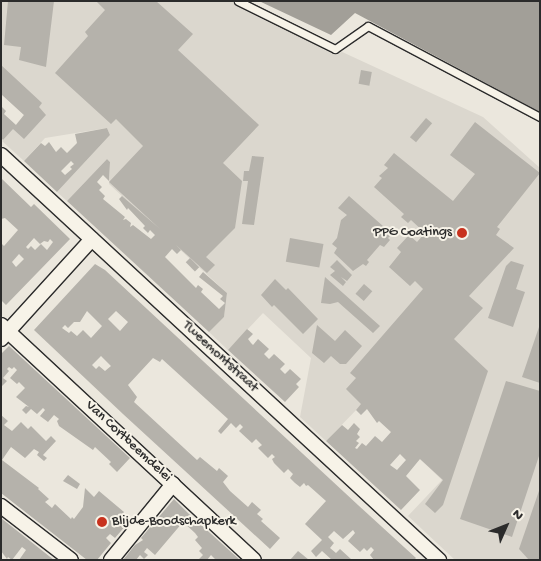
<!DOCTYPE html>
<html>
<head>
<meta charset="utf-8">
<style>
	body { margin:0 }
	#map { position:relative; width:541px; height:561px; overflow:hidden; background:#ebe7dd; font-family:"Gochi Hand",sans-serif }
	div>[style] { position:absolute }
	.built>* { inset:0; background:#dbd7ce }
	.water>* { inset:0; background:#a29f98 }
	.building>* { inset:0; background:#b5b2ab; transform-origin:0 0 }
	.roads { filter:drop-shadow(1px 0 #2b2b2b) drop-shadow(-1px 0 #2b2b2b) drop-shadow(0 1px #2b2b2b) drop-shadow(0 -1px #2b2b2b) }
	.lane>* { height:7px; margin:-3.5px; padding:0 3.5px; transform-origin:3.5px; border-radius:3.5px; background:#f7f3e8 }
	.street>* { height:14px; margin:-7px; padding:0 7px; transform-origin:7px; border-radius:7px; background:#f7f3e8 }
	.dots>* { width:14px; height:14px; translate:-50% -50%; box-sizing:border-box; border:2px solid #f7f3e8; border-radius:50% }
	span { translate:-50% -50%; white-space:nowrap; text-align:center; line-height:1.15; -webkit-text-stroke:4px #f7f3e8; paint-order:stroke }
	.poi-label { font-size:14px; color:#2b2b2b }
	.right { translate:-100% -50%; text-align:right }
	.left { translate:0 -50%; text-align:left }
	.street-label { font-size:14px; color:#2b2b2b }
	.frame { position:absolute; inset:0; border:2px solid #2b2b2b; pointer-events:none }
	.north { position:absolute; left:481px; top:501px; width:50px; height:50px; -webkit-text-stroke:4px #f7f3e8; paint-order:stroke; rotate:46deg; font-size:14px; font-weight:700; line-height:20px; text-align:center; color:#2b2b2b }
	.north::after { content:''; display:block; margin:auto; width:18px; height:22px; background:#2b2b2b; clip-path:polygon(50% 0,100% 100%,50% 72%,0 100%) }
</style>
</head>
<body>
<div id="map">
	<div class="built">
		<div style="clip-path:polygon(1px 1px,232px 1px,483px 117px,540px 168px,540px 560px,455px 560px,408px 516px,442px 480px,362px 404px,326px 441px,300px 417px,311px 358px,263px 313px,228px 350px,209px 332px,224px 317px,227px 293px,109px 184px,110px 162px,107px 159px,67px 201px,57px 192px,110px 135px,107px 128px,45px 138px,24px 161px,2px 141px,24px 115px,1px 94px)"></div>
	</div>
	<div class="water">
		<div style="clip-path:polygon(259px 1px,540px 1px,540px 112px,355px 13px,331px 35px)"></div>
	</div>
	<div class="building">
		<div style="clip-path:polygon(8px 1px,54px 1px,46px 67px,19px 60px,21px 47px,4px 45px)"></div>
		<div style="clip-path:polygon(96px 1px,156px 1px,193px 34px,178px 50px,259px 125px,223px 163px,242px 181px,235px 228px,206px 257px,215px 265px,207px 273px,176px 245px,181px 250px,177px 254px,172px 249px,165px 257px,196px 288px,198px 285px,203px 289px,201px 292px,219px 309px,225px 303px,220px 299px,223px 296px,199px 277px,203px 272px,227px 293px,224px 317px,209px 332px,67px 201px,107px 159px,110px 162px,109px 181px,103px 175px,97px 182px,102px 187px,99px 190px,105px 196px,103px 199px,125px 217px,123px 220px,126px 219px,131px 223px,130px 227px,133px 225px,151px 239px,155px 235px,150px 230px,148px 233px,143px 228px,145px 226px,128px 208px,127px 210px,119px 199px,122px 196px,160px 229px,109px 182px,143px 146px,116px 119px,111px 124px,55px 73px,88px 36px,85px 32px,105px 10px)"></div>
		<div style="clip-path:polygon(1px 65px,42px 103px,39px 107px,46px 115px,24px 139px,13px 129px,3px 140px,1px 138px,1px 106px,6px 111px,4px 114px,16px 125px,24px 115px,1px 94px)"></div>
		<div style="left:361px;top:70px;width:11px;height:14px;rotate:10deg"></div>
		<div style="left:426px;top:118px;width:8px;height:25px;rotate:40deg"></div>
		<div style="clip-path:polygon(evenodd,475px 122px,540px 173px,497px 227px,500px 229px,496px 235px,514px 248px,469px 296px,483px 308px,454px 339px,488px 371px,443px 505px,435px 513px,425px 504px,443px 480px,420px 459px,406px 476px,420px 490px,401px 510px,326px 441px,342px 425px,348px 430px,354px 423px,360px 429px,357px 434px,360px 437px,356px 441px,359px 443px,355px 448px,357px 449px,362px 443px,366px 446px,375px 436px,382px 442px,391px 432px,379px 421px,377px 423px,367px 409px,361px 415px,356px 410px,361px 404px,346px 389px,356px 378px,350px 373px,423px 289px,415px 281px,410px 286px,389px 267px,401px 252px,397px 248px,409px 235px,417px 242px,425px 233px,411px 220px,408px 223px,401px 217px,404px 214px,374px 187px,382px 178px,379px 176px,388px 168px,384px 165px,394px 153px,453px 201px,475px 174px,450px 155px,475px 122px,400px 454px,406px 460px,397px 470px,390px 465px,400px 454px)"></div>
		<div style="clip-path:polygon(evenodd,107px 128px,110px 135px,57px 192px,24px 161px,41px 143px,45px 146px,49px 142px,56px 152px,61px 147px,67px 153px,77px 143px,75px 134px,107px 128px,71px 161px,74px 164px,70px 167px,72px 169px,65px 175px,61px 171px,71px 161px)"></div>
		<div style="clip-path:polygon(252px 156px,264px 157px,254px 225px,242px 224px,248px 181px,243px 181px,244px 171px,249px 171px)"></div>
		<div style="clip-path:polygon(evenodd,2px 179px,31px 207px,34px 204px,70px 239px,6px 305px,1px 300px,1px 243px,4px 246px,18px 230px,5px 218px,1px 219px,2px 179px,34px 238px,40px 244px,44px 241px,48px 242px,50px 239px,53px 242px,47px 250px,41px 244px,35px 250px,31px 246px,28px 249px,26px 247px,34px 238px,2px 179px,19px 254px,24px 259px,16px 267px,12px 262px,19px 254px)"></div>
		<div style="clip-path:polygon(349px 196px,392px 234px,388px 238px,390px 240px,384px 247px,380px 245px,367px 260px,369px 262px,366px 266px,363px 264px,353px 271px,334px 253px,337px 248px,332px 244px,337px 238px,341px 220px,347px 215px,338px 208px)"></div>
		<div style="left:290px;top:238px;width:34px;height:24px;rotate:10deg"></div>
		<div style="left:190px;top:258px;width:13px;height:6px;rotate:45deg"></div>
		<div style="clip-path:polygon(337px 260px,352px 275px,347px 281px,341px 277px,346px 282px,343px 286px,330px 275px,335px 271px,330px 267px)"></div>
		<div style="clip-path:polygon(511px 261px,524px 265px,516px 289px,525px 292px,513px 327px,488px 318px,506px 266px)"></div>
		<div style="clip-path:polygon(evenodd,95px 264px,105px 270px,358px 505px,416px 558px,414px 560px,374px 560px,370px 555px,374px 550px,371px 547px,367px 551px,364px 548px,360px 552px,348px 541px,355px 533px,353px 530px,343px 539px,334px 531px,328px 537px,334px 543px,330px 548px,336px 553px,340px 549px,352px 560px,332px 560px,322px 551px,316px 557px,311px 551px,322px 540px,305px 524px,326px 501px,308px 485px,306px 486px,304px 483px,300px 487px,295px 483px,290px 478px,293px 474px,288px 469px,284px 473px,274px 463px,272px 459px,275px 457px,272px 454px,268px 458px,258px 448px,262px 445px,256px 439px,252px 443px,239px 431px,243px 427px,240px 424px,236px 428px,231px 423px,221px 434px,218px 431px,228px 419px,162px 359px,160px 362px,153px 358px,128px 385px,137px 397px,134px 402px,197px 460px,200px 457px,217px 471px,219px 468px,228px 476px,223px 482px,230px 491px,248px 507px,252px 502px,261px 510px,257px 514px,263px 519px,261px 521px,280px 538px,270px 549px,123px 414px,34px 330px,95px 264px,87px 311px,102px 326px,91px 338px,83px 330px,77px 336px,71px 331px,69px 333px,62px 328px,65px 325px,68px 328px,74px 322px,80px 322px,87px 311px,95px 264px,116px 311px,128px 322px,120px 331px,108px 319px,116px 311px,95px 264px,101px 356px,111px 366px,105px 371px,99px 366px,96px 369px,92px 365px,101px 356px)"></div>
		<div style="clip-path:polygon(325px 277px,380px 326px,373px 333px,338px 302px,330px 304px,321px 303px)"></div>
		<div style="clip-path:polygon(275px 279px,286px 290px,288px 288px,318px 319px,303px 334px,274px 305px,272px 307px,261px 295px)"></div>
		<div style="left:364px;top:284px;width:11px;height:13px;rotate:41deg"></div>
		<div style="clip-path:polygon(317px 325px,335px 341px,345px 330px,362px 346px,346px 364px,340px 364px,331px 356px,324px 363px,312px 353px)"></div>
		<div style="clip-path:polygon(539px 327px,540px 327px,540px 383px,522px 377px)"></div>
		<div style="clip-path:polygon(247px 329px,253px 334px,248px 339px,251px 343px,253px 345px,258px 339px,269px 349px,264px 354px,269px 359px,274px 354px,285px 364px,280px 369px,285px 374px,290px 369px,301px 379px,296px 384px,299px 387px,285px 402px,228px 350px)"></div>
		<div style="clip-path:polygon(9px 346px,130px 458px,117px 472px,109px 464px,111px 462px,95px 447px,93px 450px,59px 426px,57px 421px,59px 419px,54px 415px,48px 422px,40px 416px,45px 410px,43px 408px,37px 414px,31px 409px,26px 414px,22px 410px,26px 406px,29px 407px,16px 397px,25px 388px,19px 382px,17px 384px,10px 378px,17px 370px,14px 367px,12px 369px,9px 367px,7px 369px,9px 371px,3px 378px,7px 381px,1px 387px,1px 354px)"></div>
		<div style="clip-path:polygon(506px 381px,540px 391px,540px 453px,512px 537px,460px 519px)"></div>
		<div style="clip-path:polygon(1px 415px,8px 421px,4px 425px,12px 431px,21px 422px,28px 429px,31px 426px,46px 441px,51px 436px,56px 441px,43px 455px,47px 458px,44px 461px,37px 455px,39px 452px,34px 449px,25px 458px,11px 447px,2px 460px,39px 488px,38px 489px,49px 499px,45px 502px,52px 508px,55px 504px,71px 519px,72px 517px,74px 519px,83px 507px,85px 488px,94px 497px,99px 491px,124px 512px,119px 518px,127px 524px,115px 538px,110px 534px,106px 538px,111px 543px,97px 560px,87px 560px,1px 493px)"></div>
		<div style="clip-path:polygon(68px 475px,80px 484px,77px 489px,63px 481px)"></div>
		<div style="clip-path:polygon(540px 488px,540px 560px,529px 560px,519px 549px)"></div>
		<div style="clip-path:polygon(174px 499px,189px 514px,240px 560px,216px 560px,211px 555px,207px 560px,198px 560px,203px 555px,199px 551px,202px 548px,195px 540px,198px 537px,195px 533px,183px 522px,155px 555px,147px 548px,144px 552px,148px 555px,144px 559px,140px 555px,136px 560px,123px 560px,135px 545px,143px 540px,141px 538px)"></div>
		<div style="clip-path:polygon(1px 518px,6px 522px,54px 560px,19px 560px,26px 550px,22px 547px,12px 560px,8px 557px,7px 559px,1px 551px)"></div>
		<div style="clip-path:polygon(298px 551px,303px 555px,309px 560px,290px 560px)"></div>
	</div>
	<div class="roads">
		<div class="lane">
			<div style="left:238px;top:1px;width:108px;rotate:26.3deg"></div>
			<div style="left:335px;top:49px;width:40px;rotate:-34.9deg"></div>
			<div style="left:368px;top:26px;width:195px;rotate:27.9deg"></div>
		</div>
		<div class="street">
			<div style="left:1px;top:155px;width:597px;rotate:42.76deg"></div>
			<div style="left:1px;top:325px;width:345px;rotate:42.9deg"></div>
			<div style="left:1px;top:339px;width:135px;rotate:-47.7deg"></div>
			<div style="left:1px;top:506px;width:88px;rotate:37.6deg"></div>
			<div style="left:111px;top:560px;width:98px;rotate:-50.8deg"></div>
		</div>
	</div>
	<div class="dots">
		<div style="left:462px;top:233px;background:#c8321e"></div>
		<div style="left:102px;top:522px;background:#c8321e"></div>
	</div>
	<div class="poi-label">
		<span class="right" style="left:452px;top:233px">PPG Coatings</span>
		<span class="left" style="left:112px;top:522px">Blijde-Boodschapkerk</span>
	</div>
	<div class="street-label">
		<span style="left:220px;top:357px;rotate:43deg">Tweemontstraat</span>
		<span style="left:128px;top:442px;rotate:43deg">Van Cortbeemdelei</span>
	</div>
	<div class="frame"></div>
	<div class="north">N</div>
</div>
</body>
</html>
